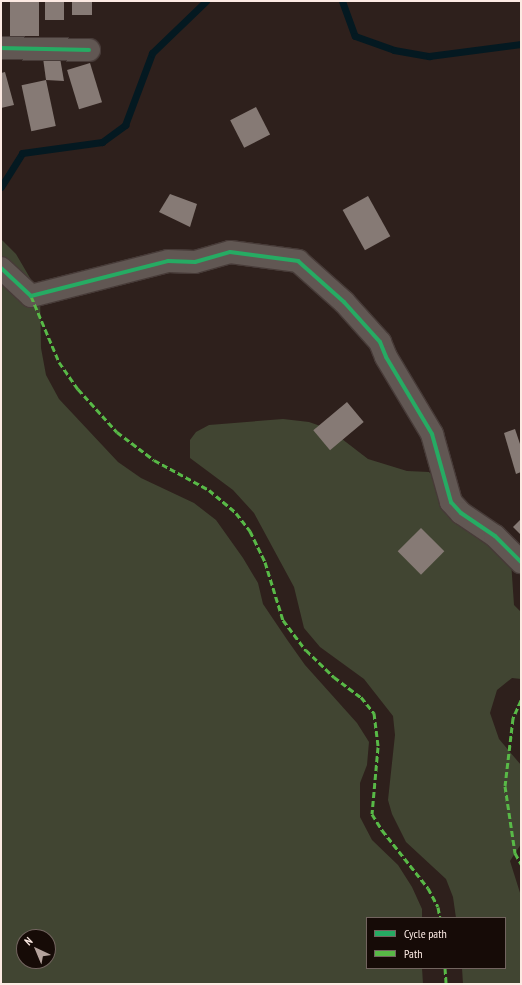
<!DOCTYPE html>
<html>
<head>
<meta charset="utf-8">
<style>
	body { margin:0 }
	#map { position:relative; width:522px; height:985px; overflow:hidden; background:#2e201c; font-family:"PT Sans Narrow",sans-serif }
	div>[style] { position:absolute }
	.green>* { inset:0; background:#414532 }
	.stream>* { height:7px; margin:-3.5px; padding:0 3.5px; transform-origin:3.5px; border-radius:3.5px; background:#041921 }
	.building>* { inset:0; background:#867a75; transform-origin:0 0 }
	.roads { filter:drop-shadow(1px 0 #473b38) drop-shadow(-1px 0 #473b38) drop-shadow(0 1px #473b38) drop-shadow(0 -1px #473b38) }
	.minor>* { height:22px; margin:-11px; padding:0 11px; transform-origin:11px; border-radius:11px; background:#615753 }
	.quiet>* { height:3px; margin-top:-1.5px; transform-origin:0; background:repeating-linear-gradient(90deg,#58b947 0 6px,transparent 0 9px) }
	.cycleway>* { height:4px; margin:-2px; padding:0 2px; transform-origin:2px; border-radius:2px; background:#26ab63 }
	span { translate:-50% -50%; white-space:nowrap; text-align:center; line-height:1.15; -webkit-text-stroke:4px #160b07; paint-order:stroke }
	.frame { position:absolute; inset:0; border:2px solid #fceae3; pointer-events:none }
	.legend { position:absolute; left:366px; top:917px; width:140px; height:52px; box-sizing:border-box; background:#160b07; border:1px solid #72645f; margin:0; padding:5px 7px; list-style:none; font-size:12px; color:#fceae3 }
	.legend li { display:flex; align-items:center; gap:8px; height:20px }
	.legend b { width:20px; border:1px solid #72645f }
	.north { position:absolute; left:16px; top:929px; width:40px; height:40px; box-sizing:border-box; background:#160b07; border:1px solid #72645f; border-radius:50%; rotate:316deg; font-size:11px; font-weight:700; line-height:16px; text-align:center; color:#fceae3 }
	.north::after { content:''; display:block; margin:auto; width:14px; height:18px; background:#b4a39d; clip-path:polygon(50% 0,100% 100%,50% 72%,0 100%) }
</style>
</head>
<body>
<div id="map">
	<div class="green">
		<div style="clip-path:polygon(evenodd,1px 239px,16px 254px,40px 295px,41px 348px,46px 375px,59px 399px,118px 462px,141px 478px,194px 503px,216px 520px,243px 558px,258px 583px,263px 604px,288px 641px,305px 665px,357px 723px,369px 742px,367px 765px,360px 783px,360px 817px,372px 840px,398px 865px,412px 887px,422px 909px,422px 918px,367px 918px,367px 968px,422px 968px,423px 984px,1px 984px,1px 239px,24px 937px,48px 937px,48px 961px,24px 961px,24px 937px)"></div>
		<div style="clip-path:polygon(283px 419px,309px 422px,329px 429px,368px 459px,407px 471px,429px 472px,511px 561px,514px 605px,521px 612px,521px 679px,512px 678px,497px 690px,490px 713px,499px 739px,521px 765px,521px 844px,510px 861px,521px 896px,521px 984px,463px 984px,462px 968px,505px 968px,505px 918px,456px 918px,453px 897px,446px 879px,406px 842px,392px 814px,388px 800px,395px 735px,393px 716px,364px 679px,320px 647px,304px 628px,294px 587px,254px 513px,233px 490px,190px 458px,190px 440px,196px 432px,209px 425px)"></div>
	</div>
	<div class="stream">
		<div style="left:342px;top:1px;width:37px;rotate:70deg"></div>
		<div style="left:355px;top:36px;width:41px;rotate:19.7deg"></div>
		<div style="left:394px;top:50px;width:36px;rotate:10deg"></div>
		<div style="left:429px;top:56px;width:93px;rotate:-7.4deg"></div>
		<div style="left:1px;top:187px;width:40px;rotate:-58deg"></div>
		<div style="left:22px;top:153px;width:81px;rotate:-7.8deg"></div>
		<div style="left:102px;top:142px;width:29px;rotate:-36deg"></div>
		<div style="left:125px;top:125px;width:77px;rotate:-69.4deg"></div>
		<div style="left:152px;top:53px;width:75px;rotate:-43.9deg"></div>
	</div>
	<div class="building">
		<div style="left:10px;top:1px;width:29px;height:35px"></div>
		<div style="left:45px;top:1px;width:19px;height:19px"></div>
		<div style="left:72px;top:1px;width:20px;height:14px"></div>
		<div style="clip-path:polygon(43px 58px,60px 58px,64px 81px,46px 80px)"></div>
		<div style="left:90px;top:63px;width:41px;height:24px;rotate:73deg"></div>
		<div style="clip-path:polygon(5px 72px,14px 105px,1px 108px,1px 73px)"></div>
		<div style="left:46px;top:80px;width:47px;height:25px;rotate:78deg"></div>
		<div style="left:256px;top:107px;width:31px;height:29px;rotate:63deg"></div>
		<div style="clip-path:polygon(170px 194px,197px 204px,190px 227px,159px 212px)"></div>
		<div style="left:368px;top:196px;width:46px;height:29px;rotate:61deg"></div>
		<div style="left:347px;top:402px;width:26px;height:44px;rotate:50deg"></div>
		<div style="clip-path:polygon(515px 429px,521px 447px,521px 472px,516px 474px,504px 433px)"></div>
		<div style="clip-path:polygon(521px 519px,521px 535px,513px 527px)"></div>
		<div style="left:421px;top:528px;width:33px;height:33px;rotate:45deg"></div>
	</div>
	<div class="roads">
		<div class="minor">
			<div style="left:1px;top:48px;width:88px;rotate:1.3deg"></div>
			<div style="left:1px;top:268px;width:41px;rotate:43deg"></div>
			<div style="left:31px;top:296px;width:141px;rotate:-14.3deg"></div>
			<div style="left:168px;top:261px;width:27px;rotate:2deg"></div>
			<div style="left:195px;top:262px;width:36px;rotate:-16deg"></div>
			<div style="left:230px;top:252px;width:69px;rotate:7.5deg"></div>
			<div style="left:298px;top:261px;width:62px;rotate:41.7deg"></div>
			<div style="left:344px;top:302px;width:54px;rotate:48deg"></div>
			<div style="left:380px;top:342px;width:16px;rotate:68deg"></div>
			<div style="left:386px;top:357px;width:90px;rotate:59.1deg"></div>
			<div style="left:432px;top:434px;width:71px;rotate:74.4deg"></div>
			<div style="left:451px;top:502px;width:15px;rotate:48deg"></div>
			<div style="left:461px;top:513px;width:41px;rotate:34.1deg"></div>
			<div style="left:495px;top:536px;width:37px;rotate:45deg"></div>
		</div>
	</div>
	<div class="quiet">
		<div style="left:31px;top:296px;width:72px;rotate:67deg"></div>
		<div style="left:59px;top:362px;width:33px;rotate:55deg"></div>
		<div style="left:78px;top:389px;width:58px;rotate:47.8deg"></div>
		<div style="left:117px;top:432px;width:46px;rotate:37.1deg"></div>
		<div style="left:154px;top:460px;width:63px;rotate:28.6deg"></div>
		<div style="left:209px;top:490px;width:35px;rotate:40deg"></div>
		<div style="left:236px;top:513px;width:23px;rotate:52deg"></div>
		<div style="left:250px;top:531px;width:34px;rotate:64deg"></div>
		<div style="left:265px;top:562px;width:61px;rotate:72.8deg"></div>
		<div style="left:283px;top:620px;width:38px;rotate:53deg"></div>
		<div style="left:306px;top:650px;width:39px;rotate:44deg"></div>
		<div style="left:334px;top:677px;width:34px;rotate:37deg"></div>
		<div style="left:361px;top:697px;width:21px;rotate:51deg"></div>
		<div style="left:374px;top:713px;width:34px;rotate:83deg"></div>
		<div style="left:378px;top:747px;width:67px;rotate:95.1deg"></div>
		<div style="left:372px;top:814px;width:19px;rotate:58deg"></div>
		<div style="left:382px;top:830px;width:74px;rotate:51.6deg"></div>
		<div style="left:428px;top:888px;width:21px;rotate:62deg"></div>
		<div style="left:438px;top:907px;width:11px;rotate:80deg"></div>
		<div style="left:521px;top:700px;width:20px;rotate:114deg"></div>
		<div style="left:513px;top:718px;width:68px;rotate:96.7deg"></div>
		<div style="left:505px;top:786px;width:68px;rotate:81.5deg"></div>
		<div style="left:515px;top:853px;width:13px;rotate:61deg"></div>
		<div style="left:445px;top:968px;width:16px;rotate:86deg"></div>
	</div>
	<div class="cycleway">
		<div style="left:1px;top:48px;width:88px;rotate:1.3deg"></div>
		<div style="left:1px;top:268px;width:41px;rotate:43deg"></div>
		<div style="left:31px;top:296px;width:141px;rotate:-14.3deg"></div>
		<div style="left:168px;top:261px;width:27px;rotate:2deg"></div>
		<div style="left:195px;top:262px;width:36px;rotate:-16deg"></div>
		<div style="left:230px;top:252px;width:69px;rotate:7.5deg"></div>
		<div style="left:298px;top:261px;width:62px;rotate:41.7deg"></div>
		<div style="left:344px;top:302px;width:54px;rotate:48deg"></div>
		<div style="left:380px;top:342px;width:16px;rotate:68deg"></div>
		<div style="left:386px;top:357px;width:90px;rotate:59.1deg"></div>
		<div style="left:432px;top:434px;width:71px;rotate:74.4deg"></div>
		<div style="left:451px;top:502px;width:15px;rotate:48deg"></div>
		<div style="left:461px;top:513px;width:41px;rotate:34.1deg"></div>
		<div style="left:495px;top:536px;width:37px;rotate:45deg"></div>
	</div>
	<div class="frame"></div>
	<ul class="legend">
	<li><b style="height:5px;background:#26ab63"></b>Cycle path</li>
	<li><b style="height:5px;background:#58b947"></b>Path</li>
	</ul>
	<div class="north">N</div>
</div>
</body>
</html>
